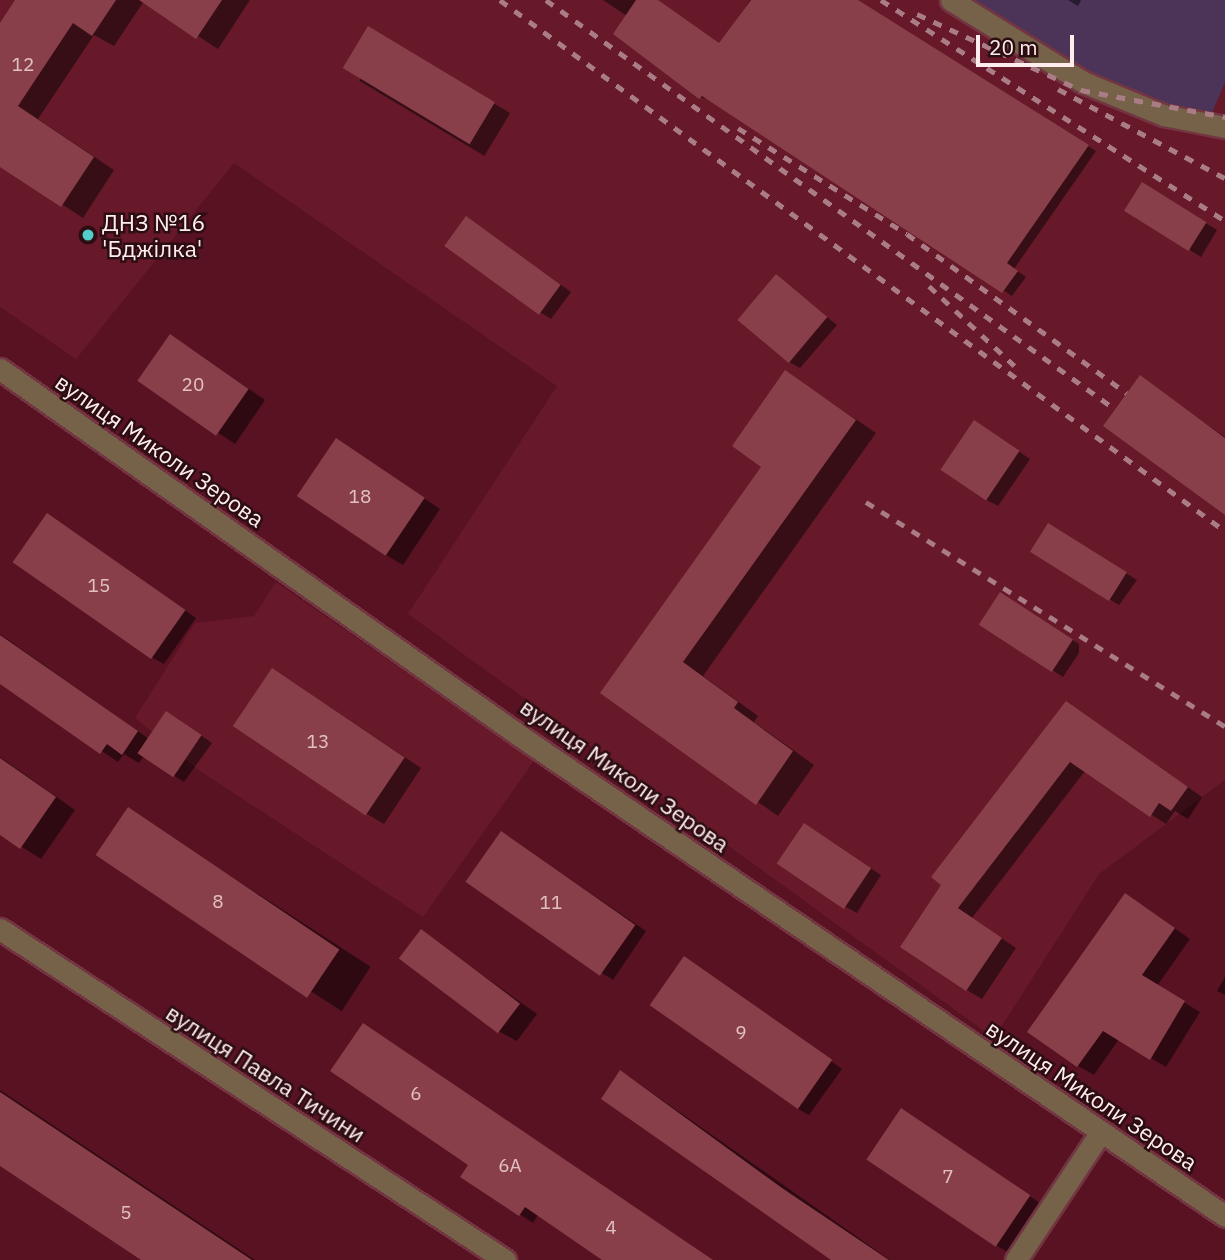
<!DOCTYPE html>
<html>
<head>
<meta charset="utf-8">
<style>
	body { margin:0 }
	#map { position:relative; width:1225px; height:1260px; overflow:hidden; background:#581222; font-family:"IBM Plex Sans",sans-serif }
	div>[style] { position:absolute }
	.built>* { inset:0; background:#67192a }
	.green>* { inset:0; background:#4b3458 }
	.shadow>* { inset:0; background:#0007; transform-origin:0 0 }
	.building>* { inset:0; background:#893f49; transform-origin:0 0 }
	.roads { filter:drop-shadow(2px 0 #733542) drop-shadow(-2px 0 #733542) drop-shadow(0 2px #733542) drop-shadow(0 -2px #733542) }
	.minor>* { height:21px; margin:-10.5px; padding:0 10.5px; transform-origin:10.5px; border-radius:10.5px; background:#766249 }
	.rail>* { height:5px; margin-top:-2.5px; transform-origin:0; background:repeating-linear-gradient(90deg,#aa7d86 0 9px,transparent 0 18px) }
	.dots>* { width:19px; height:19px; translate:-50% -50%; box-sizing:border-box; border:4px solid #2b0d12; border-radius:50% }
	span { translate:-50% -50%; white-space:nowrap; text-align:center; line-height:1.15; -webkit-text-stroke:5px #2b0d12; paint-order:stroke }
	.number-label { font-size:19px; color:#e2c1c4 }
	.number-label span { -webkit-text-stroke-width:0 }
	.poi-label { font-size:23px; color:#ffeced }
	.left { translate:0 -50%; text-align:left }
	.street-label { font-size:23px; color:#ffeced }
	.scale { position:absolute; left:976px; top:35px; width:98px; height:32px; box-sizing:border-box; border:4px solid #ffeced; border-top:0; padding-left:9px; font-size:21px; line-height:24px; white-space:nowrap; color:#ffeced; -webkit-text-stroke:5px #2b0d12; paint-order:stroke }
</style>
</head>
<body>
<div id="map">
	<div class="built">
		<div style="clip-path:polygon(0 0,943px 0,1208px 123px,1225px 82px,1225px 780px,1099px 874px,994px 1038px,408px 614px,557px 386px,234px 163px,76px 359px,0 307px)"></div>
		<div style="clip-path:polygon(276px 582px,534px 761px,423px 917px,200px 771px,135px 718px,195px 623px,254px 616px)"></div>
	</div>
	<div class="green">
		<div style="clip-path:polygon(943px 0,1225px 0,1225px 82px,1208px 123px,1155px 111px)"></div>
	</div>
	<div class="shadow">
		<div style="clip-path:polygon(18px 0,250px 0,218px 49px,144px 1px,114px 46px,94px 35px,38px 119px,114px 170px,83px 218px,0 164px,0 26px)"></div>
		<div style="clip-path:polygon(603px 0,657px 0,720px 45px,750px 0,856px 0,1096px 151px,1014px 269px,1026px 277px,1012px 296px,711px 100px,700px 97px,627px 16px)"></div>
		<div style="clip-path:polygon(1068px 0,1081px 0,1078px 6px)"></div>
		<div style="left:385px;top:38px;width:146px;height:50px;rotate:31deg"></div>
		<div style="clip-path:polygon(1154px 191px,1217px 230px,1201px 257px,1190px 250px)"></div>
		<div style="clip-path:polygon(477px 225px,571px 292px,551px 319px,540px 312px)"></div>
		<div style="clip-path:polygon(776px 276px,837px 325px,800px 368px,789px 362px)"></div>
		<div style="clip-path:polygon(187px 346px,265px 400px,235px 444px,140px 380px)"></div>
		<div style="clip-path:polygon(786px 372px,876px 433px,703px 676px,758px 716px,754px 722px,814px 765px,778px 816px,602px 693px,763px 466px)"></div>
		<div style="clip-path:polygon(1140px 378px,1225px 437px,1225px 513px)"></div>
		<div style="clip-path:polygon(986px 429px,1030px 459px,998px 506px,987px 500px)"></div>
		<div style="clip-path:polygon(353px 450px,440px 509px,403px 565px,386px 555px)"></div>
		<div style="clip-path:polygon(58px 522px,196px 618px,164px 664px,153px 658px)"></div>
		<div style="clip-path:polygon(1060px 532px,1137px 580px,1119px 605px,1031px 551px)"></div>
		<div style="clip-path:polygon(1011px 601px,1079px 644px,1079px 653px,1063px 677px,981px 624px)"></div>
		<div style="clip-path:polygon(0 634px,149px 739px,178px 719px,212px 743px,184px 782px,144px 756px,139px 763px,124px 754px,118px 762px,0 682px)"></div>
		<div style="clip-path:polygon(289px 680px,421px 768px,384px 824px,367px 814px)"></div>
		<div style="clip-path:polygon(1067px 703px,1202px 797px,1188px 819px,1175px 811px,1166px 824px,1085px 771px,972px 918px,1016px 948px,982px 999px,967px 990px,944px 884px)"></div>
		<div style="clip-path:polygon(0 757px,75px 810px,41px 859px,0 833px)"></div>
		<div style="left:129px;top:810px;width:288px;height:53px;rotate:33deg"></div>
		<div style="clip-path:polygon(816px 832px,881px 875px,857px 913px,846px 907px)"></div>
		<div style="clip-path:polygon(512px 840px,646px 931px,613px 980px,602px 973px)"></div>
		<div style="clip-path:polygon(1141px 904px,1190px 939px,1157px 986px,1200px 1012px,1166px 1067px,1119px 1039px,1094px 1075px,1078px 1066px)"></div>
		<div style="clip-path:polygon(421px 931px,537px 1014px,517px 1041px,500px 1032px)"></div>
		<div style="clip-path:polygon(696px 965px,842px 1069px,809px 1115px,798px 1109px)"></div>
		<div style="clip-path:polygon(1225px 977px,1225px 995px,1217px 991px)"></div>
		<div style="clip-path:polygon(621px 1073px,638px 1083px,890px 1260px,837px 1260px)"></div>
		<div style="clip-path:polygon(0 1090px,255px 1260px,145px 1260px,0 1164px)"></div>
		<div style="clip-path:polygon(912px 1117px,1040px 1203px,1007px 1252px,996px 1245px)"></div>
		<div style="clip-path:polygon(462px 1176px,712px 1260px,605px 1260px,538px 1215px,533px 1223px)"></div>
	</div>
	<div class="building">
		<div style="clip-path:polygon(15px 0,116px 0,92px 36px,73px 23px,18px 106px,94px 157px,61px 207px,0 167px,0 23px)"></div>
		<div style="clip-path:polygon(139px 0,222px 0,196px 39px)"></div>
		<div style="clip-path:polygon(636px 0,658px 0,719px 43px,751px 0,858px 0,1089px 145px,1007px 263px,1018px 271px,1002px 293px,702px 96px,699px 99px,613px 34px)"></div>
		<div style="left:368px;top:26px;width:148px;height:49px;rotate:31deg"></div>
		<div style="left:1142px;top:182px;width:76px;height:34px;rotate:32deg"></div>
		<div style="left:466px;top:216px;width:117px;height:37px;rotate:36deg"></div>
		<div style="left:776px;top:274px;width:67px;height:60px;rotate:40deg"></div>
		<div style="left:170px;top:334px;width:96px;height:57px;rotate:35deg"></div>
		<div style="clip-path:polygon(785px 370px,856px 420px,683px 662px,738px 702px,734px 708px,793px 751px,756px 805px,600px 693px,761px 467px,732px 446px)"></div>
		<div style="clip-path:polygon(1140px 375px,1225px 438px,1225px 515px,1103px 426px)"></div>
		<div style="left:974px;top:420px;width:55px;height:60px;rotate:34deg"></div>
		<div style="left:336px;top:438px;width:107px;height:70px;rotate:34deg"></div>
		<div style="left:47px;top:513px;width:169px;height:60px;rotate:35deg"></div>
		<div style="left:1048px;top:523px;width:93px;height:34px;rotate:32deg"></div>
		<div style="left:1000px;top:592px;width:87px;height:39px;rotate:33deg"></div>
		<div style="clip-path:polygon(0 635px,138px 731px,122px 755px,107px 744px,100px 754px,0 684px)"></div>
		<div style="left:272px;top:668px;width:160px;height:70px;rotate:34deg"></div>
		<div style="clip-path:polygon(1066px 701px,1188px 787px,1171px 811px,1159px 803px,1150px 817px,1070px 762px,958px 908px,1002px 938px,966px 991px,900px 947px,941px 885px,931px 877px)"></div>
		<div style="left:166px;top:711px;width:43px;height:51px;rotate:34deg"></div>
		<div style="clip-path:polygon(0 758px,56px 797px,20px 849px,0 835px)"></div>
		<div style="left:128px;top:807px;width:255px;height:58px;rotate:34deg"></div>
		<div style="left:804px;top:823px;width:81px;height:49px;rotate:34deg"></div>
		<div style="left:501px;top:831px;width:164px;height:62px;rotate:35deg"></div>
		<div style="clip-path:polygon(1125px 893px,1175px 928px,1142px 975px,1185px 1001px,1150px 1060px,1103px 1031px,1077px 1067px,1027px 1032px)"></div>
		<div style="left:421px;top:929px;width:124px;height:37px;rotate:37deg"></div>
		<div style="left:684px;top:956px;width:181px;height:60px;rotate:35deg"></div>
		<div style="clip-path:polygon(363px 1023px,502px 1117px,713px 1260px,602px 1260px,525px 1207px,519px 1216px,460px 1177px,468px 1165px,330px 1071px)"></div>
		<div style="clip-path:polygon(620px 1070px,782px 1188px,889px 1260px,831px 1260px,601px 1099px)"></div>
		<div style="clip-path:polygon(0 1092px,252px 1260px,141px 1260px,0 1166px)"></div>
		<div style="left:901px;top:1108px;width:156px;height:62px;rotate:34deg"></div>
	</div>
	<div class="roads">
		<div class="minor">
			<div style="left:951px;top:0;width:155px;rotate:31.8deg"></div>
			<div style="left:1083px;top:82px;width:87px;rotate:22.4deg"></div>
			<div style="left:1163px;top:115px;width:63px;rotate:11deg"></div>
			<div style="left:0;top:369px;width:644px;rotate:35.2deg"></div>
			<div style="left:526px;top:740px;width:846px;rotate:34.25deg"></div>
			<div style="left:0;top:929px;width:604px;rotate:33.24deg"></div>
			<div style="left:1016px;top:1260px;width:152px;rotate:-56.5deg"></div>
		</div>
	</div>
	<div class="rail">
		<div style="left:500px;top:0;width:899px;rotate:36.22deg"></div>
		<div style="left:546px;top:0;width:701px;rotate:35.71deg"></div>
		<div style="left:881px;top:0;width:409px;rotate:32.7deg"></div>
		<div style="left:917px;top:14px;width:181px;rotate:24.9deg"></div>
		<div style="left:1081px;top:90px;width:147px;rotate:10.6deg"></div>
		<div style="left:1058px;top:89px;width:189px;rotate:28.1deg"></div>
		<div style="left:738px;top:128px;width:199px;rotate:32.1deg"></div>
		<div style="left:907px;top:234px;width:271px;rotate:35.9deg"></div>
		<div style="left:929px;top:286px;width:123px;rotate:43deg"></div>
		<div style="left:866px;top:502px;width:423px;rotate:32deg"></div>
	</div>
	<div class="dots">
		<div style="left:88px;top:235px;background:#53cdca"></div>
	</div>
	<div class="number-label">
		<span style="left:23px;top:65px">12</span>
		<span style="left:193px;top:385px">20</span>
		<span style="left:360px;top:497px">18</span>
		<span style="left:99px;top:586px">15</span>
		<span style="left:318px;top:742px">13</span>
		<span style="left:218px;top:902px">8</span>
		<span style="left:551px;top:903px">11</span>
		<span style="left:741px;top:1033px">9</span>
		<span style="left:416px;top:1094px">6</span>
		<span style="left:510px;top:1166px">6А</span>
		<span style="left:948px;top:1177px">7</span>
		<span style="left:126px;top:1213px">5</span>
		<span style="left:611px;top:1228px">4</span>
	</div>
	<div class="poi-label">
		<span class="left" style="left:102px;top:235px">ДНЗ №16<br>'Бджілка'</span>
	</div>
	<div class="street-label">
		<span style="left:160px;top:450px;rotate:35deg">вулиця Миколи Зерова</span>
		<span style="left:625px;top:775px;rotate:35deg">вулиця Миколи Зерова</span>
		<span style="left:266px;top:1073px;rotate:33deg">вулиця Павла Тичини</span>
		<span style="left:1092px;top:1095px;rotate:34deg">вулиця Миколи Зерова</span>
	</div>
	<div class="scale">20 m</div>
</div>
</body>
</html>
